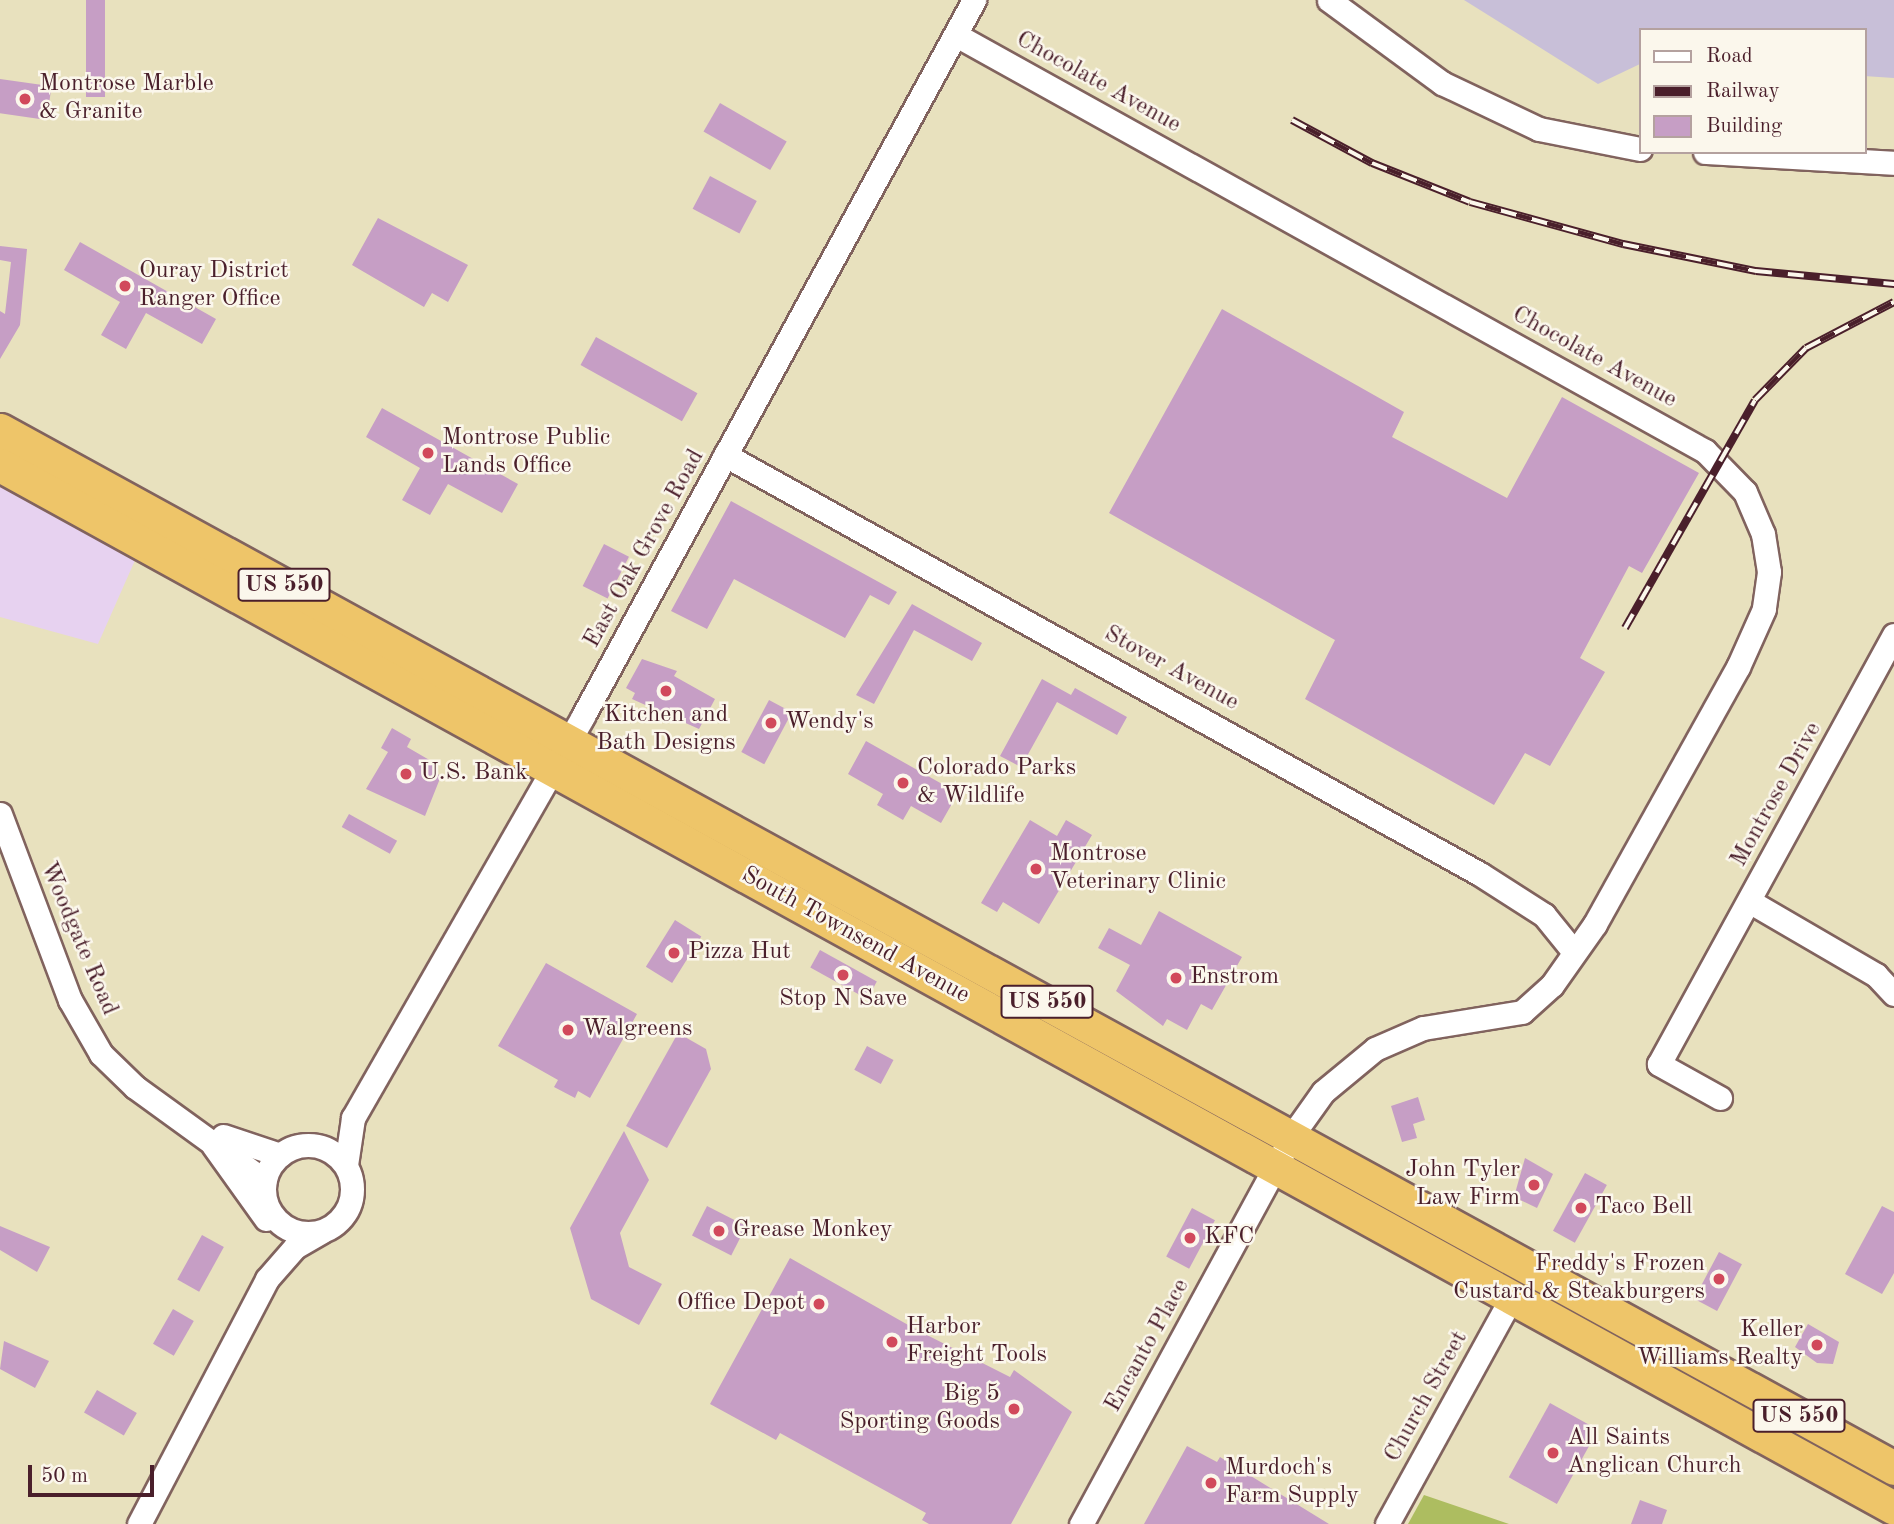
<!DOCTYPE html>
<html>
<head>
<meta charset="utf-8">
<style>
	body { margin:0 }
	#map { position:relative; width:1894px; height:1524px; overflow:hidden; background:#e8e1be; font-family:"Old Standard TT",serif }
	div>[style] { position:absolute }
	.built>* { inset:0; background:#e7d2f0 }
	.industrial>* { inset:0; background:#c8bfd8 }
	.green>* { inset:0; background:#adbd60 }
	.building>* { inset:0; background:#c69ec5; transform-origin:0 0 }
	.roads { filter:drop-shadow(2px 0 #81635e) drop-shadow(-2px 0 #81635e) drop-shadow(0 2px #81635e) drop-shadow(0 -2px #81635e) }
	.minor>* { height:23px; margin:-11.5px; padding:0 11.5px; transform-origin:11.5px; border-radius:11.5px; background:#fff }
	.minor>.ring { margin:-11.5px; padding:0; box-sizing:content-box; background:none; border:23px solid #fff; border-radius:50% }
	.highway>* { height:33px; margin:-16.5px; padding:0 16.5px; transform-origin:16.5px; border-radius:16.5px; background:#eec569 }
	.rail>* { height:8px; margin-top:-4px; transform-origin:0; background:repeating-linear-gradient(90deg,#fbf7ec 0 16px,#4a1f2b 0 32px); box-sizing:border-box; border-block:2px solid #4a1f2b }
	.dots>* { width:19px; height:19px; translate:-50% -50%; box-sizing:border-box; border:4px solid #fbf7ec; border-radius:50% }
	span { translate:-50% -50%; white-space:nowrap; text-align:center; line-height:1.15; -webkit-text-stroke:5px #fbf7ec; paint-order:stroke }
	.shield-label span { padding:2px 5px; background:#fbf7ec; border:2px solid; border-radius:5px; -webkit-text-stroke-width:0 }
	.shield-label { font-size:23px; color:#4a1f2b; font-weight:700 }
	.street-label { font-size:24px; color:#4a1f2b }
	.poi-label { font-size:24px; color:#4a1f2b }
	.left { translate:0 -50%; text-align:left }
	.right { translate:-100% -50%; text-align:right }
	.legend { position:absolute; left:1639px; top:28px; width:228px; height:126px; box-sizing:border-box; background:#fbf7ec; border:2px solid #b4a19f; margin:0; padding:9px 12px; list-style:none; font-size:21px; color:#4a1f2b }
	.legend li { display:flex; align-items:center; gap:14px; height:35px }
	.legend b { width:35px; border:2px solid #b4a19f }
	.scale { position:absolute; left:28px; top:1465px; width:126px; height:32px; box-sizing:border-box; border:4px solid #4a1f2b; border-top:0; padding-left:9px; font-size:21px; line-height:24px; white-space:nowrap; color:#4a1f2b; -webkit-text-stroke:5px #fbf7ec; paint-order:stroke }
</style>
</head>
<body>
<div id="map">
	<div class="built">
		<div style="clip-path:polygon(0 483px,136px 558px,98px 644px,0 617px)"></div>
	</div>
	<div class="industrial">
		<div style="clip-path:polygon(1464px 0,1894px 0,1894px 78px,1864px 76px,1864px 30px,1640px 30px,1640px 64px,1598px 84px)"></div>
	</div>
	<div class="green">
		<div style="clip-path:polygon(1424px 1495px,1509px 1524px,1408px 1524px)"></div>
	</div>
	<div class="building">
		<div style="left:86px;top:0;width:19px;height:97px"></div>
		<div style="left:0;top:79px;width:52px;height:34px;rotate:8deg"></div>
		<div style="left:720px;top:103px;width:77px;height:33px;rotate:30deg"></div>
		<div style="left:710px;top:176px;width:53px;height:37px;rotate:28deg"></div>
		<div style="clip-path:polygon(378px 218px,468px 265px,448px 302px,432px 293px,424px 307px,352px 265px)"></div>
		<div style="clip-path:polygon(80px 242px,216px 319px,202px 344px,146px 313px,126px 349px,101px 335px,120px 302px,64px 270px)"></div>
		<div style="clip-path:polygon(0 246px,27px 249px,20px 325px,0 359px,0 311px,5px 314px,11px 262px,0 260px)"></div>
		<div style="clip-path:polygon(1222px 309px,1404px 412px,1392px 437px,1507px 498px,1562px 397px,1699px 473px,1642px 573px,1629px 566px,1580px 658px,1605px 672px,1550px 766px,1525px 753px,1494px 805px,1305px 699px,1335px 640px,1109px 513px)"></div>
		<div style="left:596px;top:337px;width:116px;height:32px;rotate:29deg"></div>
		<div style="clip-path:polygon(382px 408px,518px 484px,502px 513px,448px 484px,430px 515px,402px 500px,420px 468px,366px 437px)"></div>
		<div style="clip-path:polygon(731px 501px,897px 592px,889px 605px,870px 595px,845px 638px,734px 579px,707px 629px,671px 611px)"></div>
		<div style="left:604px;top:544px;width:28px;height:47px;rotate:27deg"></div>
		<div style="clip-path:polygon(912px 604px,982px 643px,972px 661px,914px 630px,874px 704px,856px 695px)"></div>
		<div style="clip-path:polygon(642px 659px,677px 671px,674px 676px,715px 699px,699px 729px,632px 699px,635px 693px,626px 688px)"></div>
		<div style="clip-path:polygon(1042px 679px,1071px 695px,1075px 688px,1127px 717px,1117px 735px,1057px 702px,1021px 767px,1000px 756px)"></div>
		<div style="left:769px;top:700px;width:26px;height:59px;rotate:28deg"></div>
		<div style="clip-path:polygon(392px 728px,411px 739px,407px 747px,438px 765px,434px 772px,441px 776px,425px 816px,366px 789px,388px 752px,381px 748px)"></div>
		<div style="clip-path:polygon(866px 741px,958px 793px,941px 823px,911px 806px,903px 820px,877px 805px,883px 794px,848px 774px)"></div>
		<div style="left:349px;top:814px;width:55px;height:15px;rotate:29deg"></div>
		<div style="clip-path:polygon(1030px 820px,1057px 836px,1066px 820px,1092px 835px,1039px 924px,1003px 902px,997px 912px,981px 903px)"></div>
		<div style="clip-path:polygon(1159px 911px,1242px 957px,1212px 1010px,1201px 1004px,1187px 1030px,1167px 1019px,1163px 1026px,1116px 991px,1130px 965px,1098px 948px,1109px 928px,1141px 945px)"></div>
		<div style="left:675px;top:920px;width:31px;height:55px;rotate:32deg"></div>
		<div style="left:820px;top:950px;width:65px;height:20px;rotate:29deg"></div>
		<div style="clip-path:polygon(546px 963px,637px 1014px,590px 1098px,578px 1091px,575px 1098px,554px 1087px,558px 1080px,498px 1046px)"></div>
		<div style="clip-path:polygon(678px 1033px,706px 1049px,711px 1069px,667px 1148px,626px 1126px)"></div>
		<div style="left:867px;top:1046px;width:30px;height:27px;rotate:28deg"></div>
		<div style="clip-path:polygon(1418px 1097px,1425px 1120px,1413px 1124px,1417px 1138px,1402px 1142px,1391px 1106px)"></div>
		<div style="clip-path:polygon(624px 1131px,649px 1180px,620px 1233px,629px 1267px,662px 1284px,639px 1325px,591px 1299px,570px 1228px)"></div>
		<div style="clip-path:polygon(1525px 1158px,1553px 1174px,1537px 1208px,1514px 1197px)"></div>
		<div style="left:1585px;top:1173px;width:25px;height:66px;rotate:29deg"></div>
		<div style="left:707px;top:1206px;width:44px;height:33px;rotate:27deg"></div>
		<div style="clip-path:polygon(1882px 1206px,1894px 1212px,1894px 1273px,1882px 1294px,1845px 1274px)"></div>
		<div style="left:1192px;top:1208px;width:26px;height:55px;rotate:28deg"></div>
		<div style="clip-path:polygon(0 1226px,50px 1247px,37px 1272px,0 1250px)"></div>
		<div style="left:202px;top:1235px;width:25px;height:51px;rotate:29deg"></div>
		<div style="left:1719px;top:1252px;width:26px;height:53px;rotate:28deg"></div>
		<div style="clip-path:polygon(790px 1258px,917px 1330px,1010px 1377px,1014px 1370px,1072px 1412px,1011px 1524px,929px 1524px,922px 1520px,926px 1513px,780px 1433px,776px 1440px,710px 1404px)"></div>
		<div style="left:173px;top:1309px;width:24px;height:40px;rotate:30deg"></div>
		<div style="clip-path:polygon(1808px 1324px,1839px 1342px,1833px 1364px,1817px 1363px,1795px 1347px)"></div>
		<div style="clip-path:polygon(4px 1341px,49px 1361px,35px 1388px,0 1369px)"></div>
		<div style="left:97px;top:1390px;width:46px;height:26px;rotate:30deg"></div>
		<div style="left:1550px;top:1403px;width:55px;height:85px;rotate:29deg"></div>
		<div style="clip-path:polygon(1187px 1446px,1217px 1462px,1220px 1457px,1329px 1524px,1144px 1524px)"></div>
		<div style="clip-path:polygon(1640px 1500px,1667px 1510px,1662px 1524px,1631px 1524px)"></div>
	</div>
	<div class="roads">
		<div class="minor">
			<div style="left:1329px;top:0;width:140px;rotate:36.3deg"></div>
			<div style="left:1442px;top:83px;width:107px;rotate:25.4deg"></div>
			<div style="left:1539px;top:129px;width:103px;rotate:11.2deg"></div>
			<div style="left:956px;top:35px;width:857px;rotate:29.05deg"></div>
			<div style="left:1705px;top:451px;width:57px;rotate:45.7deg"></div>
			<div style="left:1745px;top:492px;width:46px;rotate:66.8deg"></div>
			<div style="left:1763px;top:534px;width:38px;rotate:81deg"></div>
			<div style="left:1769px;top:572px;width:37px;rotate:98deg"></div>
			<div style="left:1764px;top:609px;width:64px;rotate:114.1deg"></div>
			<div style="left:1738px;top:667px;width:294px;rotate:119.1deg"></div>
			<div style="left:1595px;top:924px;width:75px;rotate:125.2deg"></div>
			<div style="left:1552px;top:985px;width:40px;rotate:138deg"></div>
			<div style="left:1522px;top:1012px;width:100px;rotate:170.8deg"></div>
			<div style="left:1423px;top:1028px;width:52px;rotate:156.4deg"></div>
			<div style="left:1375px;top:1049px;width:67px;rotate:140.4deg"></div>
			<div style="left:1323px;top:1092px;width:52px;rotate:125.5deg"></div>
			<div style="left:1293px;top:1134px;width:444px;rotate:118.5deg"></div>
			<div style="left:1705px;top:152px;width:189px;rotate:3.3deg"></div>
			<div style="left:725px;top:455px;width:863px;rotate:29.03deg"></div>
			<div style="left:1480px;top:874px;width:76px;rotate:32.6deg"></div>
			<div style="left:1544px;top:915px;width:48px;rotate:51deg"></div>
			<div style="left:0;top:814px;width:199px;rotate:69.4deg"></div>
			<div style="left:70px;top:1000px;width:62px;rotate:60.1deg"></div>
			<div style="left:101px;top:1054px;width:47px;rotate:44.1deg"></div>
			<div style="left:135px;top:1087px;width:160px;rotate:35.9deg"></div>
			<div style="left:1749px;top:901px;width:147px;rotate:30.2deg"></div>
			<div style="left:1876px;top:975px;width:26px;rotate:47deg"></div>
			<div style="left:1720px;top:1098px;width:70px;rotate:-150.9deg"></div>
			<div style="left:1659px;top:1064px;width:489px;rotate:-61.3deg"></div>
			<div style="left:223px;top:1136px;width:60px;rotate:18.4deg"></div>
			<div style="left:213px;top:1145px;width:91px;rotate:54.4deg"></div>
			<div class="ring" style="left:264px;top:1145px;width:65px;height:65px"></div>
			<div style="left:346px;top:1165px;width:48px;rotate:-81.5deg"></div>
			<div style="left:353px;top:1118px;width:463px;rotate:-60.2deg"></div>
			<div style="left:583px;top:716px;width:816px;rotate:-61.36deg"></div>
			<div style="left:139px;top:1524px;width:276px;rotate:-62.4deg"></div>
			<div style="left:267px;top:1279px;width:43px;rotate:-48.8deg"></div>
			<div style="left:295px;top:1247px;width:30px;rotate:-30deg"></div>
			<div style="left:1387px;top:1524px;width:261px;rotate:-61.2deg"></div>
		</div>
		<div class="highway">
			<div style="left:0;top:430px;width:2160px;rotate:28.72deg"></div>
			<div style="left:0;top:465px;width:2162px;rotate:28.84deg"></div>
		</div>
	</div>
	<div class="rail">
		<div style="left:1292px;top:120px;width:91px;rotate:28.3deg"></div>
		<div style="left:1372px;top:163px;width:105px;rotate:21.7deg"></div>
		<div style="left:1470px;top:202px;width:159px;rotate:15.4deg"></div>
		<div style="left:1623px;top:244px;width:136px;rotate:11.5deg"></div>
		<div style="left:1756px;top:271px;width:139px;rotate:5.4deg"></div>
		<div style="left:1625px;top:628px;width:262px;rotate:-60.3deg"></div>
		<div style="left:1755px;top:400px;width:73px;rotate:-45.6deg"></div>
		<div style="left:1806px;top:348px;width:99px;rotate:-27.6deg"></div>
	</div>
	<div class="dots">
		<div style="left:25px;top:99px;background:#d1495b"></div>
		<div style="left:125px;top:286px;background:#d1495b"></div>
		<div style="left:428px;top:453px;background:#d1495b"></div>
		<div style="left:666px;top:691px;background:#d1495b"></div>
		<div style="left:771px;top:723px;background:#d1495b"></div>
		<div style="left:406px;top:774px;background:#d1495b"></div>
		<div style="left:903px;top:783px;background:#d1495b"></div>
		<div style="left:1036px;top:869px;background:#d1495b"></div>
		<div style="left:674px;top:953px;background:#d1495b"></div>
		<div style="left:843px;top:975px;background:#d1495b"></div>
		<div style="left:1176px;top:978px;background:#d1495b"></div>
		<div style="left:568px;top:1030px;background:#d1495b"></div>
		<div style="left:1534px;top:1185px;background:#d1495b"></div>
		<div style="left:1581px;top:1208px;background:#d1495b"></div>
		<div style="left:719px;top:1231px;background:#d1495b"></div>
		<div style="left:1190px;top:1238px;background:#d1495b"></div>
		<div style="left:1719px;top:1279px;background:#d1495b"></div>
		<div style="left:819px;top:1304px;background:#d1495b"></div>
		<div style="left:892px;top:1342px;background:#d1495b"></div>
		<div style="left:1817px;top:1345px;background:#d1495b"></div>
		<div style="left:1014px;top:1409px;background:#d1495b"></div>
		<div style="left:1553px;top:1453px;background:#d1495b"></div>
		<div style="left:1211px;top:1483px;background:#d1495b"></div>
	</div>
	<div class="shield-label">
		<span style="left:284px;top:585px">US 550</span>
		<span style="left:1047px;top:1002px">US 550</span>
		<span style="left:1799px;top:1416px">US 550</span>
	</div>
	<div class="street-label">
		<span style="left:1098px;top:83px;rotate:29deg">Chocolate Avenue</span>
		<span style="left:1594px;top:358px;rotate:29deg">Chocolate Avenue</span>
		<span style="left:645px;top:549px;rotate:-61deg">East Oak Grove Road</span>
		<span style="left:1171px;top:669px;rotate:29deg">Stover Avenue</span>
		<span style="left:1777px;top:795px;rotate:-61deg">Montrose Drive</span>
		<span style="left:855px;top:936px;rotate:29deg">South Townsend Avenue</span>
		<span style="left:78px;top:939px;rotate:67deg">Woodgate Road</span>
		<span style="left:1148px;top:1346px;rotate:-61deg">Encanto Place</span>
		<span style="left:1427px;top:1397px;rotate:-61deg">Church Street</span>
	</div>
	<div class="poi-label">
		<span class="left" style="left:39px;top:99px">Montrose Marble<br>&amp; Granite</span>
		<span class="left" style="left:139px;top:286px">Ouray District<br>Ranger Office</span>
		<span class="left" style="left:442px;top:453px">Montrose Public<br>Lands Office</span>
		<span style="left:666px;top:730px">Kitchen and<br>Bath Designs</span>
		<span class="left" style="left:785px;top:723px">Wendy's</span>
		<span class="left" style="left:917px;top:783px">Colorado Parks<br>&amp; Wildlife</span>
		<span class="left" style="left:420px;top:774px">U.S. Bank</span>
		<span class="left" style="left:1050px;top:869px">Montrose<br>Veterinary Clinic</span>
		<span class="left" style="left:688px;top:953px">Pizza Hut</span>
		<span class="left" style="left:1190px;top:978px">Enstrom</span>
		<span style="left:843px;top:1000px">Stop N Save</span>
		<span class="left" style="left:582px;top:1030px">Walgreens</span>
		<span class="right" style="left:1520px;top:1185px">John Tyler<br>Law Firm</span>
		<span class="left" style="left:1595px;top:1208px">Taco Bell</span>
		<span class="left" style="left:733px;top:1231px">Grease Monkey</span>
		<span class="left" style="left:1204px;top:1238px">KFC</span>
		<span class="right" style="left:1705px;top:1279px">Freddy's Frozen<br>Custard &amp; Steakburgers</span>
		<span class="right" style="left:805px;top:1304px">Office Depot</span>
		<span class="left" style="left:906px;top:1342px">Harbor<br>Freight Tools</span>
		<span class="right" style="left:1803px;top:1345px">Keller<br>Williams Realty</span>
		<span class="right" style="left:1000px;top:1409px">Big 5<br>Sporting Goods</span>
		<span class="left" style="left:1567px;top:1453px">All Saints<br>Anglican Church</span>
		<span class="left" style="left:1225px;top:1483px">Murdoch's<br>Farm Supply</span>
	</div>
	<ul class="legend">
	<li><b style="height:9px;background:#fff"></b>Road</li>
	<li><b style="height:9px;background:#4a1f2b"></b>Railway</li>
	<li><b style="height:19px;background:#c69ec5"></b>Building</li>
	</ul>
	<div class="scale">50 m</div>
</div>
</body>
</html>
